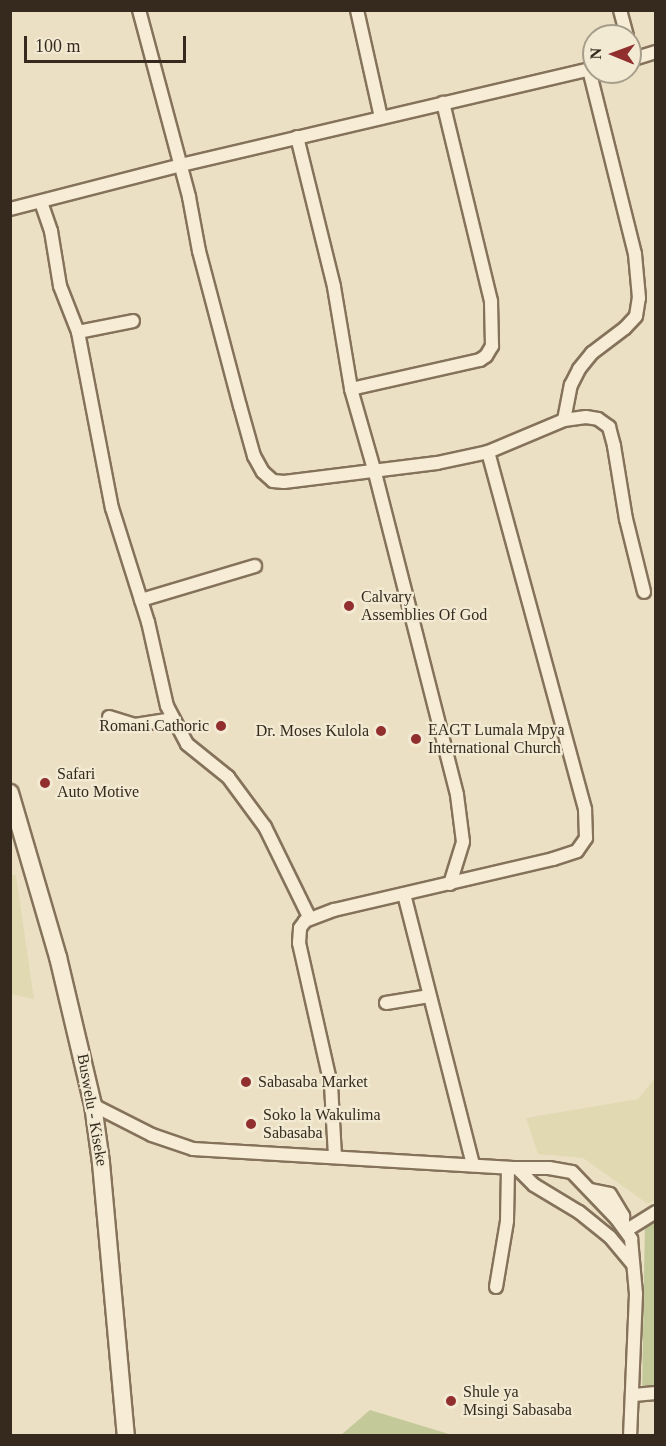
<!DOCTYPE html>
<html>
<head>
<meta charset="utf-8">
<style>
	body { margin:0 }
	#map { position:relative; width:666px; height:1446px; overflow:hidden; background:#ece0c4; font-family:Georgia,serif }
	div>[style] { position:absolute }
	.farmland>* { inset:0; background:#e1d9b2 }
	.green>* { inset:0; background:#c3c998 }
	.roads { filter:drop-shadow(2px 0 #85725b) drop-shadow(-2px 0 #85725b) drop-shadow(0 2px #85725b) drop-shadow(0 -2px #85725b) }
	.street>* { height:12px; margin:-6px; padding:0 6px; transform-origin:6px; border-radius:6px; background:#f7edd7 }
	.secondary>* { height:16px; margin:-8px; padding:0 8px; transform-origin:8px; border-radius:8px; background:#f7edd7 }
	.dots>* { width:16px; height:16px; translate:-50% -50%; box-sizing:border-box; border:3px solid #f3ead3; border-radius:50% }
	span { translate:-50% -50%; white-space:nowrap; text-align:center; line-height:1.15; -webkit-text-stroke:4.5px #f3ead3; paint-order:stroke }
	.poi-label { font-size:16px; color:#362a1f }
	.left { translate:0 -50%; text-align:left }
	.right { translate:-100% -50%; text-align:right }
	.street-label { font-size:16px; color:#362a1f }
	.frame { position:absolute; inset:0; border:12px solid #362a1f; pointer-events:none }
	.north { position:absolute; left:582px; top:24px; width:60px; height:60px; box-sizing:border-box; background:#f3ead3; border:2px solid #a79d8b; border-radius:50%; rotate:271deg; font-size:16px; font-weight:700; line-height:24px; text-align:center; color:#362a1f }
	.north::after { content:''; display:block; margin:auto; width:21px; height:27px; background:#912f2f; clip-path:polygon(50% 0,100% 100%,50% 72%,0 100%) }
	.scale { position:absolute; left:24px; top:36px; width:162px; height:27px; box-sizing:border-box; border:3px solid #362a1f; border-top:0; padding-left:8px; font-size:18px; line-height:21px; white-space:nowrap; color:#362a1f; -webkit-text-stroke:4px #f3ead3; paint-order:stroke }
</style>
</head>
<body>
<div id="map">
	<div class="farmland">
		<div style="clip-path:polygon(10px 875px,16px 875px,34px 999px,11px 994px)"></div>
		<div style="clip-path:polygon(655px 1078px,655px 1200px,648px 1204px,583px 1158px,538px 1154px,526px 1118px,638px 1099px)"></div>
	</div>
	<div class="green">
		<div style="clip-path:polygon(655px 1217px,655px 1395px,642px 1395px,645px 1220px)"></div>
		<div style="clip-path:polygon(370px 1410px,452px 1435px,341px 1435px)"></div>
	</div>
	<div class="roads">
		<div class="street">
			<div style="left:139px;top:10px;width:194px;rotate:75deg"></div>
			<div style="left:189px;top:197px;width:55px;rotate:79.5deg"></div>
			<div style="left:199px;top:251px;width:160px;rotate:75.2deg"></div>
			<div style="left:240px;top:406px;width:52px;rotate:74.4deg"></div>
			<div style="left:254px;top:456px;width:18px;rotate:61deg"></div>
			<div style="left:263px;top:472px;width:13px;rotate:42deg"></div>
			<div style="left:273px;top:481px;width:11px;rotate:5deg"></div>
			<div style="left:284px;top:482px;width:154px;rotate:-7.1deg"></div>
			<div style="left:437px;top:463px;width:52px;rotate:-12.2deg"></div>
			<div style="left:488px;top:452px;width:82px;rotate:-22.8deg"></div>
			<div style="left:564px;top:420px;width:22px;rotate:-8deg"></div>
			<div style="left:586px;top:417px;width:12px;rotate:9deg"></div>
			<div style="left:598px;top:419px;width:14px;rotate:36deg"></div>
			<div style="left:609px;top:427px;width:20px;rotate:75deg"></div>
			<div style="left:614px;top:446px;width:74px;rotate:80.7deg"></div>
			<div style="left:626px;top:519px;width:75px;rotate:76.1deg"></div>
			<div style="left:357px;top:10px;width:110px;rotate:77.4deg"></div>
			<div style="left:620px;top:10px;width:27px;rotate:75deg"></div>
			<div style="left:630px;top:60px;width:27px;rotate:-17deg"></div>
			<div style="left:297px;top:137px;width:154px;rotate:76.1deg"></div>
			<div style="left:334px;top:287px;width:103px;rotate:80.5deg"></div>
			<div style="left:351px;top:389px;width:83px;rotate:74deg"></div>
			<div style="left:374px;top:469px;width:336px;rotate:75.7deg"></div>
			<div style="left:457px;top:795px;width:47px;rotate:82.7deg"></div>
			<div style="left:463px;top:842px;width:44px;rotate:107.2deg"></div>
			<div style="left:41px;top:202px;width:31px;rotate:71deg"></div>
			<div style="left:51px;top:231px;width:56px;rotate:80.7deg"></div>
			<div style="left:60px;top:286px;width:49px;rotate:68.6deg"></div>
			<div style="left:78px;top:332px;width:179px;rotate:79.1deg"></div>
			<div style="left:112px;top:508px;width:120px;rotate:72.5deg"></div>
			<div style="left:148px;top:622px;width:86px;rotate:77.3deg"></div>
			<div style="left:167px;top:706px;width:43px;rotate:62.2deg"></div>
			<div style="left:187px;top:744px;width:53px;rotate:38.8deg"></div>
			<div style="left:228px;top:777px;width:62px;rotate:53.5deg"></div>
			<div style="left:265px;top:827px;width:100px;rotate:63.9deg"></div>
			<div style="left:10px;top:209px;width:177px;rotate:-14.4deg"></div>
			<div style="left:181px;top:165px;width:424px;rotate:-13.2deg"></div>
			<div style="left:78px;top:332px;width:56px;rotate:-11.3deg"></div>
			<div style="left:351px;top:389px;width:132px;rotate:-12.7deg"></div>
			<div style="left:480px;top:360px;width:7px;rotate:-34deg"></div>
			<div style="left:486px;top:356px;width:12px;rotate:-59deg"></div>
			<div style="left:492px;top:346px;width:45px;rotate:-91.3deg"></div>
			<div style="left:491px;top:301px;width:204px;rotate:-103.6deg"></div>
			<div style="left:564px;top:420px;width:36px;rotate:-79deg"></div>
			<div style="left:571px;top:385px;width:18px;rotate:-63deg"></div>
			<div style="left:579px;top:369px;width:21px;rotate:-51deg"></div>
			<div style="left:592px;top:353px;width:41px;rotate:-37.1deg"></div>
			<div style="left:625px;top:328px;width:16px;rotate:-47deg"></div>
			<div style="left:636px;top:316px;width:18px;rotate:-81deg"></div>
			<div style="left:639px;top:298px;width:44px;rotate:-95.2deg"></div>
			<div style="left:635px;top:254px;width:190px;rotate:-104deg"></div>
			<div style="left:141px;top:600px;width:119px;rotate:-16.6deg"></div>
			<div style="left:109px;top:717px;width:27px;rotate:17deg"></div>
			<div style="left:135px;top:725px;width:37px;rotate:-9deg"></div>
			<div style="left:404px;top:894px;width:280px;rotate:75.7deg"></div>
			<div style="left:386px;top:1003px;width:44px;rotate:-9.2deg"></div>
			<div style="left:93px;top:1105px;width:66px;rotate:27deg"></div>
			<div style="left:152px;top:1135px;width:43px;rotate:18.9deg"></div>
			<div style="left:193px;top:1149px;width:325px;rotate:3.4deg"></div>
			<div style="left:517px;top:1168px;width:32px"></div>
			<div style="left:549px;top:1168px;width:23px;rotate:10deg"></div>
			<div style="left:572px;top:1172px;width:64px;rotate:46.3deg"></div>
			<div style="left:616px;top:1218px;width:26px;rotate:54deg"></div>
			<div style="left:631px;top:1239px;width:55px;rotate:84.8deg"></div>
			<div style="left:636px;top:1294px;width:142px;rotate:92.4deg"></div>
			<div style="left:335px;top:1156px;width:71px;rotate:-93.2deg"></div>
			<div style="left:331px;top:1085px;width:146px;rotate:-102.7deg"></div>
			<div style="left:299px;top:943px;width:15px;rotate:-86deg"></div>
			<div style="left:300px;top:928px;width:9px;rotate:-54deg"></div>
			<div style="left:305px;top:921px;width:31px;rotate:-21deg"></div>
			<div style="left:334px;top:910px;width:225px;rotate:-13.1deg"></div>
			<div style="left:553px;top:859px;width:25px;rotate:-18deg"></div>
			<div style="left:577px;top:851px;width:16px;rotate:-55deg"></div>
			<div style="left:586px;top:838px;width:29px;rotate:-92deg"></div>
			<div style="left:585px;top:809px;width:370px;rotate:-105.2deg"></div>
			<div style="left:517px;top:1168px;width:24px;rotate:45deg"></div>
			<div style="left:534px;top:1185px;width:52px;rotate:31deg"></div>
			<div style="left:579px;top:1212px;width:40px;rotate:39deg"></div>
			<div style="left:610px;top:1237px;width:35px;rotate:50deg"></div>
			<div style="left:591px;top:1190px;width:19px;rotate:12deg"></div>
			<div style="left:610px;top:1194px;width:26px;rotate:59deg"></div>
			<div style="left:623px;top:1216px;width:10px;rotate:90deg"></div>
			<div style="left:627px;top:1230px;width:34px;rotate:-32deg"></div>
			<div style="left:496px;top:1287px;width:67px;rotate:-80.5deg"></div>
			<div style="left:507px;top:1221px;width:53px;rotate:-88.9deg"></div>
			<div style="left:634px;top:1395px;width:22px;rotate:-5deg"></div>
		</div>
		<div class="secondary">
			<div style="left:10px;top:793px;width:171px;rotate:73.7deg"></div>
			<div style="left:58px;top:957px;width:152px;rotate:76.7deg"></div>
			<div style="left:93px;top:1105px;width:59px;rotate:82.1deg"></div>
			<div style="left:101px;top:1163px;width:274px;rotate:84.8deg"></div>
		</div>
	</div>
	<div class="dots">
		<div style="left:349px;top:606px;background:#912f2f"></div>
		<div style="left:221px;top:726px;background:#912f2f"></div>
		<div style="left:381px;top:731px;background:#912f2f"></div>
		<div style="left:416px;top:739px;background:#912f2f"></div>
		<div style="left:45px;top:783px;background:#912f2f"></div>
		<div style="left:246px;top:1082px;background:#912f2f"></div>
		<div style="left:251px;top:1124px;background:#912f2f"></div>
		<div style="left:451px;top:1401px;background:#912f2f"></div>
	</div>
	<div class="poi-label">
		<span class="left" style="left:361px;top:606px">Calvary<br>Assemblies Of God</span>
		<span class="right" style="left:209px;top:726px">Romani Cathoric</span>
		<span class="left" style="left:428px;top:739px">EAGT Lumala Mpya<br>International Church</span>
		<span class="right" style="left:369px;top:731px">Dr. Moses Kulola</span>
		<span class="left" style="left:57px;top:783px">Safari<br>Auto Motive</span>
		<span class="left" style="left:258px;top:1082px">Sabasaba Market</span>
		<span class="left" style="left:263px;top:1124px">Soko la Wakulima<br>Sabasaba</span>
		<span class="left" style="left:463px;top:1401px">Shule ya<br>Msingi Sabasaba</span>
	</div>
	<div class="street-label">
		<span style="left:92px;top:1110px;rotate:80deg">Buswelu - Kiseke</span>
	</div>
	<div class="frame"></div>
	<div class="north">N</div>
	<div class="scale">100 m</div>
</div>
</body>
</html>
